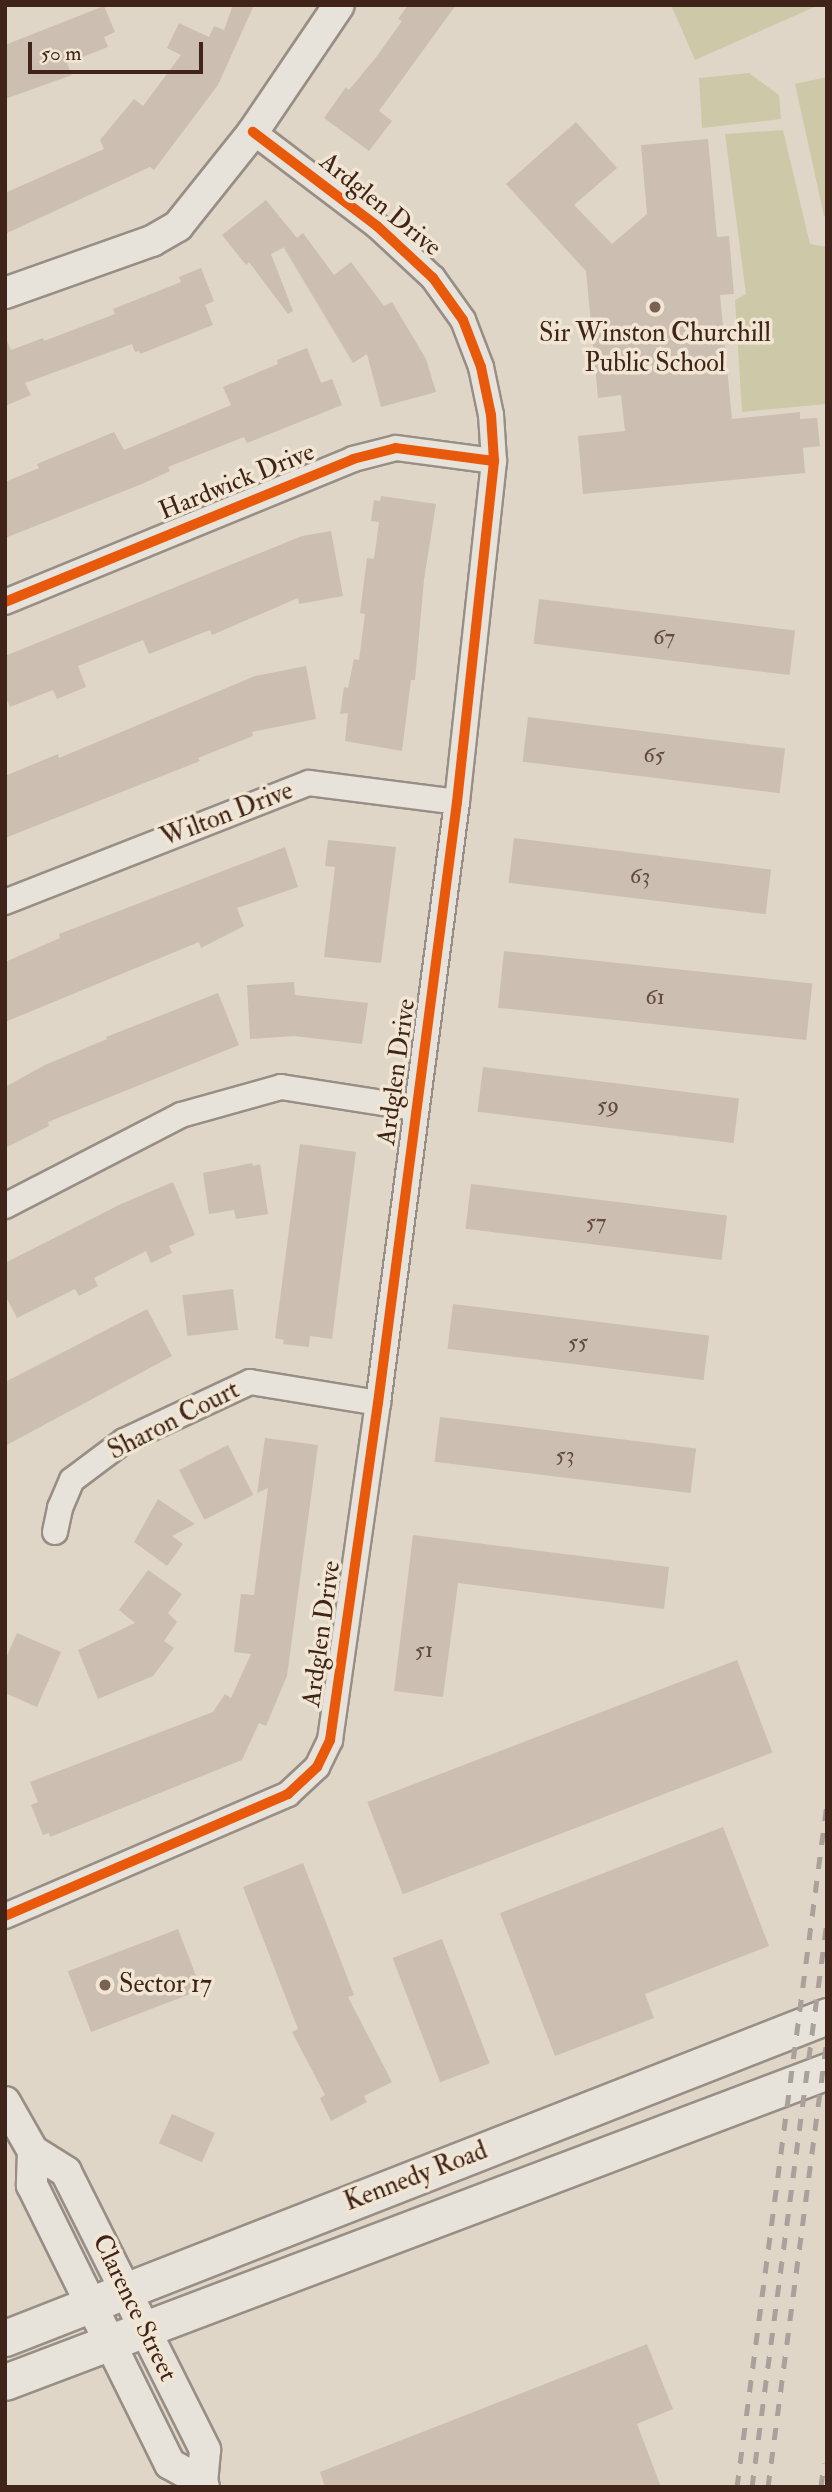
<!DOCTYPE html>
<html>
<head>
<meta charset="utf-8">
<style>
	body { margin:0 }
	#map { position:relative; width:832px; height:2492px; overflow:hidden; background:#e0d6c8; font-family:"IM FELL Double Pica",serif }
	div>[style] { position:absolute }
	.green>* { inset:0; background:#cdc9a8 }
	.building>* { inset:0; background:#ccbeb1; transform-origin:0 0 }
	.roads { filter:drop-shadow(2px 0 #988e85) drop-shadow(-2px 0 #988e85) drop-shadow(0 2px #988e85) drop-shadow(0 -2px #988e85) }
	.minor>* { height:24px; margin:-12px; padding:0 12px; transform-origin:12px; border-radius:12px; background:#e7e2da }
	.tertiary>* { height:30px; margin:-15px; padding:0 15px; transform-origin:15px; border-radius:15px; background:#e7e2da }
	.secondary>* { height:35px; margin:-17.5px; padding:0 17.5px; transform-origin:17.5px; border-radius:17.5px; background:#e7e2da }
	.rail>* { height:5px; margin-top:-2.5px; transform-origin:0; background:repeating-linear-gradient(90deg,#a9a29c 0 12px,transparent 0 24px) }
	.cycleway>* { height:10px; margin:-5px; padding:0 5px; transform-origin:5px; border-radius:5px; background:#e8590c }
	.dots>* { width:19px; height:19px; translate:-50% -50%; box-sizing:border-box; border:4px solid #f1e6d4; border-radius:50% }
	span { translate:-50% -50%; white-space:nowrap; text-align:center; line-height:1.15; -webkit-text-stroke:7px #f1e6d4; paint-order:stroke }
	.number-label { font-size:23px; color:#634a3f }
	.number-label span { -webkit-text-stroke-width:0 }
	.street-label { font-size:26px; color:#402419 }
	.poi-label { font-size:26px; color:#402419 }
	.left { translate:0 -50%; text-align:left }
	.frame { position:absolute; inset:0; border:7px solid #402419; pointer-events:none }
	.scale { position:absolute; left:28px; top:42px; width:175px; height:32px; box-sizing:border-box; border:4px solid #402419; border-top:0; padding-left:9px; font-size:21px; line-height:24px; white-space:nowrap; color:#402419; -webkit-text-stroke:5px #f1e6d4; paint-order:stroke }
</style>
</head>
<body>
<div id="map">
	<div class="green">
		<div style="clip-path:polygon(671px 5px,819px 5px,695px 60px)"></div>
		<div style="clip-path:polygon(749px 73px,779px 95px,781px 119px,702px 128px,699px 78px)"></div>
		<div style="clip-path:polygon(827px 77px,827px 216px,824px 216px,795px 84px)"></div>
		<div style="clip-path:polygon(783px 130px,810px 244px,827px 247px,827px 404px,742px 412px,735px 300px,746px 294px,725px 134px)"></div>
	</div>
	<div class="building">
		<div style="clip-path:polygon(233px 5px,254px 5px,218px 85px,154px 170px,150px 167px,5px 234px,5px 193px,104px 149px,100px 140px,134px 99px,143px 106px,181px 55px,167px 48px,179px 23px,209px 37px,214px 26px,224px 30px)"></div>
		<div style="clip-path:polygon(408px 5px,456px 5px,379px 111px,392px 121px,369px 151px,324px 118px,346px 87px,349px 90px,377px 56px,402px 21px,398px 19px)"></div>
		<div style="clip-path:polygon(104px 6px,115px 32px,104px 37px,108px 47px,67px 63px,72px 75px,5px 99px,5px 45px)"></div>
		<div style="clip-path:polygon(576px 122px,617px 168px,574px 205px,612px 244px,647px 214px,641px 145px,708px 139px,717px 237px,729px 236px,734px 294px,720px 295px,732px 419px,800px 412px,800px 419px,817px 418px,820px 446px,803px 448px,805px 473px,583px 494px,578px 436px,625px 431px,621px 395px,598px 398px,586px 271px,506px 184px)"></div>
		<div style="clip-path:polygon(266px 200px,297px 238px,303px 233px,334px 275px,351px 262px,384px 306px,392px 302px,426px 359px,436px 392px,381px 407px,367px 354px,353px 363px,284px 248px,287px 246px,271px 254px,293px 311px,288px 314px,249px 262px,246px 265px,222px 235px)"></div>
		<div style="clip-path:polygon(201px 268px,214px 301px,205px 305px,213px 325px,140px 354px,139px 351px,135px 352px,132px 344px,25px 383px,31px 395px,5px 406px,5px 336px,11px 350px,43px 338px,44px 341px,115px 314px,113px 309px,181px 282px,179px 277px)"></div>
		<div style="clip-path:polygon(307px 348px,321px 383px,332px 379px,342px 405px,247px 443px,244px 437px,168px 467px,170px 471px,142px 484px,5px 538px,5px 482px,39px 468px,37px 464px,114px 432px,124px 450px,231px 405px,223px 387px,278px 364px,277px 360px)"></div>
		<div style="clip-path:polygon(381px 496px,436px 504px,424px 580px,415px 680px,411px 680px,402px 751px,345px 741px,348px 713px,340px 714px,344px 687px,348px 688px,354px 659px,359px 660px,365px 614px,360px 613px,367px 558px,374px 559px,379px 522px,371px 521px,374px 500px,380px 501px)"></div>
		<div style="clip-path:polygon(331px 531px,343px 596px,299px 604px,298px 598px,212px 635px,210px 630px,149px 654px,143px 640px,78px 666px,86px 687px,57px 699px,53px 690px,10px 707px,5px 695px,5px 656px,302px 536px)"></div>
		<div style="left:539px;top:599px;width:258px;height:45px;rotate:7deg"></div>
		<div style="clip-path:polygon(306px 666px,316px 719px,252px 732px,253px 736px,198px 758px,200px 761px,5px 838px,5px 776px,58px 754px,59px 758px,255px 676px)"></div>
		<div style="left:528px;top:717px;width:259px;height:45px;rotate:7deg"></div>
		<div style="left:514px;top:838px;width:259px;height:45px;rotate:7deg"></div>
		<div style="clip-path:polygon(328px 840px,396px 847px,381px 963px,324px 957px,335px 867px,325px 866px)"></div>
		<div style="clip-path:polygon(285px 847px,298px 887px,237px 908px,244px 926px,201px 948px,199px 942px,5px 1022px,5px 962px,60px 938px,59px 934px)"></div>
		<div style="left:504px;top:951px;width:310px;height:57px;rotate:6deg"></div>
		<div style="clip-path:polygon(294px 982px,295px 995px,368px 1003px,362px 1044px,294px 1036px,250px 1039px,247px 985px)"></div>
		<div style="clip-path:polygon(218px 993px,239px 1045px,48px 1122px,49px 1126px,5px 1148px,5px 1087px,45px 1065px,107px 1039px,106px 1037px)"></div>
		<div style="left:483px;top:1067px;width:258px;height:45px;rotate:7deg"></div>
		<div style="clip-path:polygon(300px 1144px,356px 1152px,332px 1339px,310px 1336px,309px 1347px,283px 1344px,284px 1340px,275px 1338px)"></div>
		<div style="clip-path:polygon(252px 1163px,253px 1166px,260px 1164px,268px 1214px,236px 1219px,234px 1210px,209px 1214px,203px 1173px)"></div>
		<div style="clip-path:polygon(173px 1182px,195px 1235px,169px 1246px,172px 1253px,151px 1263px,146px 1251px,94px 1278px,98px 1286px,79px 1296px,75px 1289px,17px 1318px,5px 1295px,5px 1263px,121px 1204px)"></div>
		<div style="left:471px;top:1184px;width:258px;height:45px;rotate:7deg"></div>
		<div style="left:233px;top:1289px;width:41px;height:51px;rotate:83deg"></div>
		<div style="left:453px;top:1304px;width:258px;height:45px;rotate:7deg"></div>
		<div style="clip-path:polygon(147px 1309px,172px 1356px,5px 1446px,5px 1382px)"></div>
		<div style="left:440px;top:1417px;width:258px;height:45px;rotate:7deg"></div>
		<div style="clip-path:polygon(265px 1438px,318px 1445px,287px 1676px,266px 1726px,259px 1723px,242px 1760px,50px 1837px,49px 1833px,43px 1835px,31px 1805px,38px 1802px,30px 1782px,213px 1712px,225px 1694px,231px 1698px,251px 1654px,234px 1652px,241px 1594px,254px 1595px,268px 1488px,257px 1493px)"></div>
		<div style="left:228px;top:1445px;width:56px;height:55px;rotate:63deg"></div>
		<div style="clip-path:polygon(158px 1499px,195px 1524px,172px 1536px,183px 1544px,167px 1566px,134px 1542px)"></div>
		<div style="clip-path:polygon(413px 1535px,669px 1567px,664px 1609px,458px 1583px,443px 1697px,394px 1691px)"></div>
		<div style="clip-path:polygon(148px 1570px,182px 1594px,168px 1613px,177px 1622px,164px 1641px,174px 1648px,153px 1676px,98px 1699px,78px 1650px,135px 1623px,119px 1610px)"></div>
		<div style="clip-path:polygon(17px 1633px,61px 1652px,37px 1707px,5px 1693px,5px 1660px)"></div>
		<div style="left:737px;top:1660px;width:99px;height:396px;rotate:69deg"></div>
		<div style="clip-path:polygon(723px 1827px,769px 1946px,645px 1994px,654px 2018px,555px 2056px,500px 1913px)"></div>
		<div style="clip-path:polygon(303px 1863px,354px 1995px,348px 1997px,392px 2082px,364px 2096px,367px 2102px,331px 2121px,320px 2098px,325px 2095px,292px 2032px,298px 2029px,243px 1887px)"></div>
		<div style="left:178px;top:1929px;width:65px;height:118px;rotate:69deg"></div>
		<div style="left:442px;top:1939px;width:133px;height:53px;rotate:69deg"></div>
		<div style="left:172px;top:2114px;width:47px;height:32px;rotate:24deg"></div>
		<div style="clip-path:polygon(647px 2344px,673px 2409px,637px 2424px,661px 2487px,325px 2487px,320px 2472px)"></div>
	</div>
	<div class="roads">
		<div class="minor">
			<div style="left:5px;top:602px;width:376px;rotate:-22.3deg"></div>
			<div style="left:353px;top:459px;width:44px;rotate:-14.3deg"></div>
			<div style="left:396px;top:448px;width:99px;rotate:7.6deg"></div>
			<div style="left:5px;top:902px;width:326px;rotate:-21.4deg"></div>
			<div style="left:309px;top:783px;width:149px;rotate:7.3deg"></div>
			<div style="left:5px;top:1206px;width:198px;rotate:-27.3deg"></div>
			<div style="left:181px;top:1115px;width:104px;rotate:-15.6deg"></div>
			<div style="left:281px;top:1087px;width:136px;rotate:8.9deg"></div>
			<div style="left:55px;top:1532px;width:25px;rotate:-78deg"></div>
			<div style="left:60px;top:1508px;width:30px;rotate:-67deg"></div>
			<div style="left:72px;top:1480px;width:65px;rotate:-36.9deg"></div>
			<div style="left:124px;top:1441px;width:139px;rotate:-25.1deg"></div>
			<div style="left:250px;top:1382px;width:130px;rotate:9.3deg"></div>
			<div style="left:5px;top:1916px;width:308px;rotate:-23.3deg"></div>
			<div style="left:288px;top:1794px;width:40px;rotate:-43deg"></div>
			<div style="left:317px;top:1767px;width:30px;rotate:-64deg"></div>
			<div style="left:330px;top:1740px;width:340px;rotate:-81.9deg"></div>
			<div style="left:378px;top:1403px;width:606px;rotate:-82.51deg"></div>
			<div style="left:457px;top:802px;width:343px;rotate:-83.8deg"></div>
			<div style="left:494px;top:461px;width:46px;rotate:-93.7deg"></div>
			<div style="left:491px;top:415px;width:49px;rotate:-101.8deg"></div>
			<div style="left:481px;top:367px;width:50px;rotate:-111deg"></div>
			<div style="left:463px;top:320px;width:52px;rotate:-125.5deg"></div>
			<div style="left:433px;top:278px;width:76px;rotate:-137.1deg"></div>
			<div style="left:377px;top:226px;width:156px;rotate:-142.8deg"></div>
		</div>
		<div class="tertiary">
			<div style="left:5px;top:293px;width:156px;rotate:-19.5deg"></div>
			<div style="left:152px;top:241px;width:30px;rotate:-30deg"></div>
			<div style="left:178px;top:226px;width:120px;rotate:-51.4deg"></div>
			<div style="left:253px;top:132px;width:153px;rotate:-55.9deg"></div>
			<div style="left:5px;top:2102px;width:56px;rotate:60.3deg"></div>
			<div style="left:33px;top:2151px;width:39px;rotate:32deg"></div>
			<div style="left:66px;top:2172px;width:311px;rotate:63.4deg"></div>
			<div style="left:205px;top:2450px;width:32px;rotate:95deg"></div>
			<div style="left:33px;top:2151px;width:34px;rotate:92deg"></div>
			<div style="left:32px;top:2185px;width:311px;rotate:63.7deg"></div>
			<div style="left:170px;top:2464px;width:37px;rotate:29deg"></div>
			<div style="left:202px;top:2482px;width:5px;rotate:68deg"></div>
		</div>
		<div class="secondary">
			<div style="left:5px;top:2338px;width:883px;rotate:-21.39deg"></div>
			<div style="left:5px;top:2382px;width:879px;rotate:-20.72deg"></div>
		</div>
	</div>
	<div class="rail">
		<div style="left:737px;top:2487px;width:690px;rotate:-82.5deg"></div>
		<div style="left:752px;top:2487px;width:571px;rotate:-82.45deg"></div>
		<div style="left:768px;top:2487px;width:453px;rotate:-82.5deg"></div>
		<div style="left:821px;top:2487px;width:24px;rotate:-83deg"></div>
	</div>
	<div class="cycleway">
		<div style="left:5px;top:602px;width:376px;rotate:-22.3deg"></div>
		<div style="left:353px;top:459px;width:44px;rotate:-14.3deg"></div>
		<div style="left:396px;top:448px;width:99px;rotate:7.6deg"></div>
		<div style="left:5px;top:1916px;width:308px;rotate:-23.3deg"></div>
		<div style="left:288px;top:1794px;width:40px;rotate:-43deg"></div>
		<div style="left:317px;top:1767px;width:30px;rotate:-64deg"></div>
		<div style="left:330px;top:1740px;width:340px;rotate:-81.9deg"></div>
		<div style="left:378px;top:1403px;width:606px;rotate:-82.51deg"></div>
		<div style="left:457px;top:802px;width:343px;rotate:-83.8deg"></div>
		<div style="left:494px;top:461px;width:46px;rotate:-93.7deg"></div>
		<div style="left:491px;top:415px;width:49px;rotate:-101.8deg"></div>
		<div style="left:481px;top:367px;width:50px;rotate:-111deg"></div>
		<div style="left:463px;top:320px;width:52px;rotate:-125.5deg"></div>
		<div style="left:433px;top:278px;width:76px;rotate:-137.1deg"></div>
		<div style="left:377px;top:226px;width:156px;rotate:-142.8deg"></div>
	</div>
	<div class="dots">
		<div style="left:655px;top:307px;background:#786256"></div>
		<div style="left:105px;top:1985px;background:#786256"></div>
	</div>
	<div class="number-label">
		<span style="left:664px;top:637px">67</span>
		<span style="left:654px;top:755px">65</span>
		<span style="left:640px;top:876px">63</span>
		<span style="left:655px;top:997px">61</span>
		<span style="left:608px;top:1105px">59</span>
		<span style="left:596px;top:1222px">57</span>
		<span style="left:578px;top:1342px">55</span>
		<span style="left:565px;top:1455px">53</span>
		<span style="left:424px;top:1650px">51</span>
	</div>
	<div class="street-label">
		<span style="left:380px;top:205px;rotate:39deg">Ardglen Drive</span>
		<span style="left:237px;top:482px;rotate:-22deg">Hardwick Drive</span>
		<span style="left:227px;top:815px;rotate:-21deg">Wilton Drive</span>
		<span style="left:397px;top:1072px;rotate:-82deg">Ardglen Drive</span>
		<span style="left:174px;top:1421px;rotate:-27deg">Sharon Court</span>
		<span style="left:322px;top:1634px;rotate:-82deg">Ardglen Drive</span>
		<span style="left:416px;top:2177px;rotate:-21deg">Kennedy Road</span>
		<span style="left:134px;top:2308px;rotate:64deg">Clarence Street</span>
	</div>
	<div class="poi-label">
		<span style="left:655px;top:349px">Sir Winston Churchill<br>Public School</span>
		<span class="left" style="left:119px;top:1985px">Sector 17</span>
	</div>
	<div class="frame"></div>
	<div class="scale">50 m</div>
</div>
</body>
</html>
